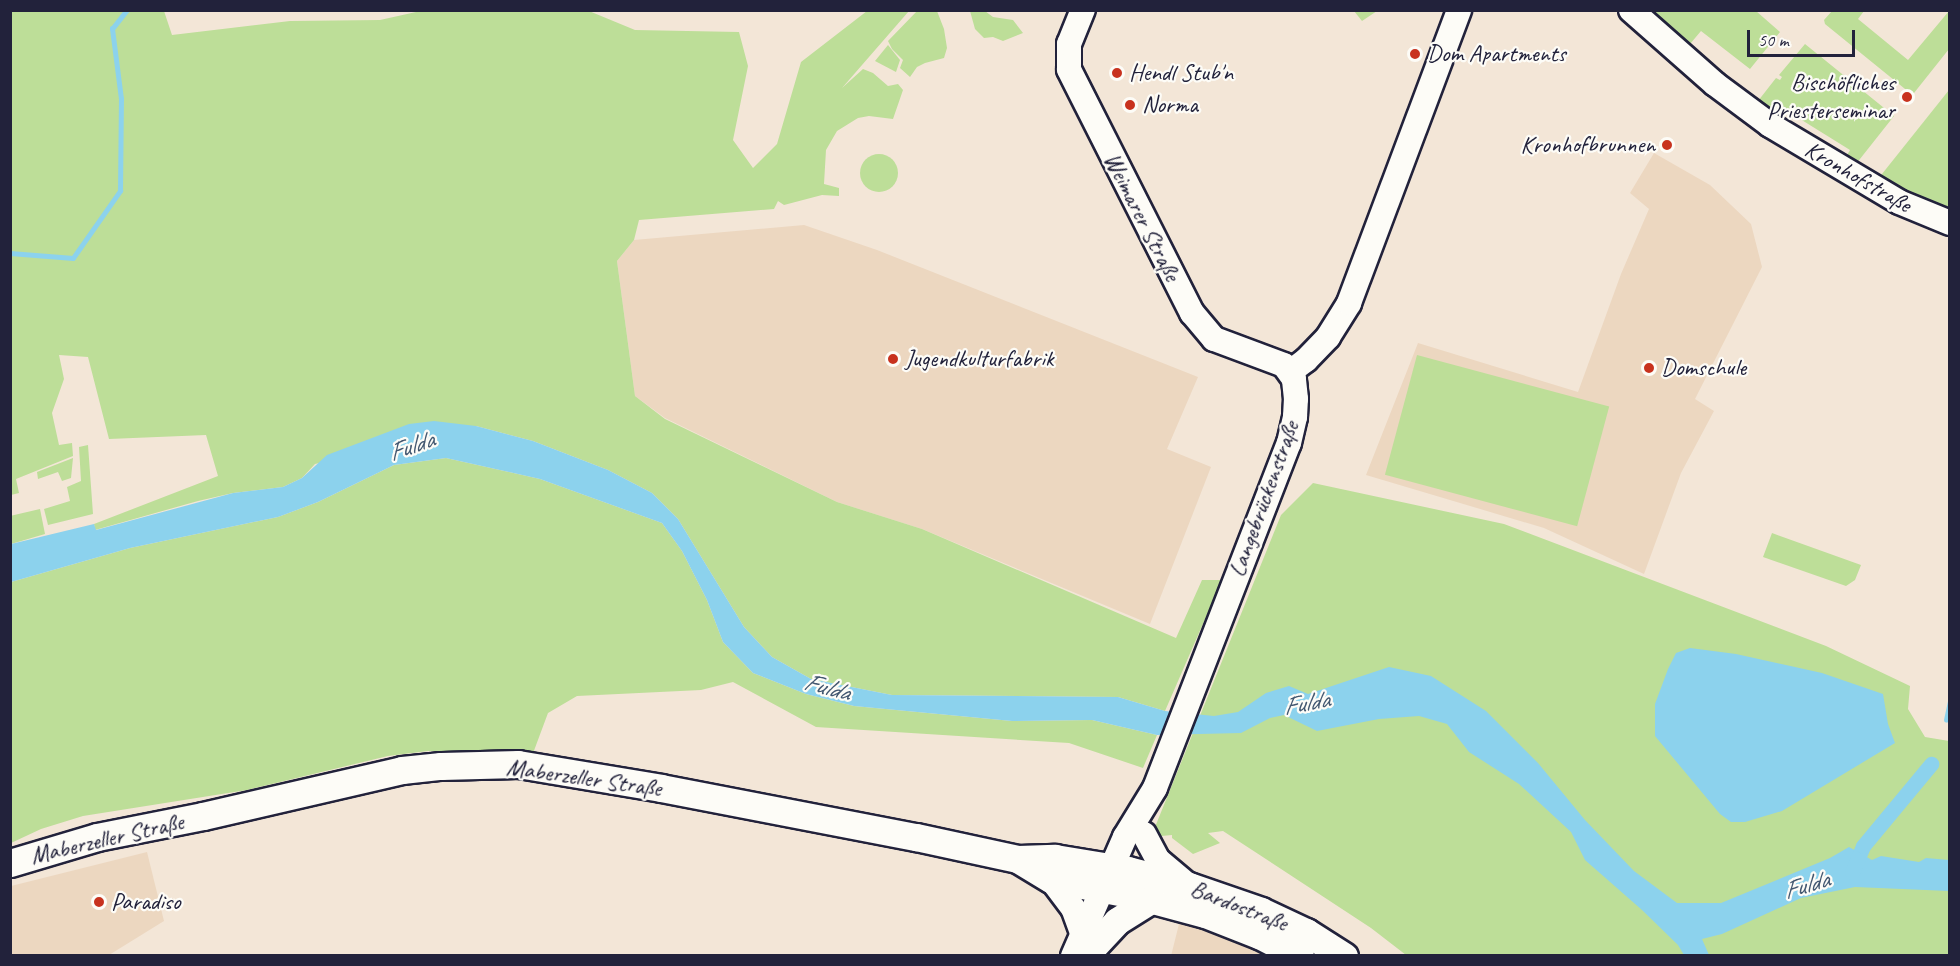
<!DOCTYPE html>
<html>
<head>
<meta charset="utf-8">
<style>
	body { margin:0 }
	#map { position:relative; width:1960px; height:966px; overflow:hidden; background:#f3e6d7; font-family:Caveat,sans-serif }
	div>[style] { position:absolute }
	.built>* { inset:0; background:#ecd7c0 }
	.green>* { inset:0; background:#bdde98; transform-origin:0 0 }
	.round { border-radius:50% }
	.water>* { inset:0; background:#8cd2ed }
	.stream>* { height:4.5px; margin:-2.25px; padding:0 2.25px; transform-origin:2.25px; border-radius:2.25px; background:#8cd2ed }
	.canal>* { height:15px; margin:-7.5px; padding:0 7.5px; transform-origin:7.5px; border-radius:7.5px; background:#8cd2ed }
	.roads { filter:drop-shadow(2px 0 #22223b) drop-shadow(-2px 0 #22223b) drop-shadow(0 2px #22223b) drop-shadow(0 -2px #22223b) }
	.secondary>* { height:24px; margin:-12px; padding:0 12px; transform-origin:12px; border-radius:12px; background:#fdfcf7 }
	.primary>* { height:27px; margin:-13.5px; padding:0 13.5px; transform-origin:13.5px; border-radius:13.5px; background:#fdfcf7 }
	.dots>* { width:16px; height:16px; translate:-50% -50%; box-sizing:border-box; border:3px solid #fdfcf7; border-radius:50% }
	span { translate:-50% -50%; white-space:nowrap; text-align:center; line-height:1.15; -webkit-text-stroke:4.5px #fdfcf7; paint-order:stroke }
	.poi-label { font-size:24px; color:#22223b }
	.left { translate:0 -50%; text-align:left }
	.right { translate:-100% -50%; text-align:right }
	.street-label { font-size:24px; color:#22223b }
	.water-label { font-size:26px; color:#425770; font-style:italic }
	.frame { position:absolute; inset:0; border:12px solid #22223b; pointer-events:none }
	.scale { position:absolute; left:1747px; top:30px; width:108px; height:27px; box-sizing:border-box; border:3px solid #22223b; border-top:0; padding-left:8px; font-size:18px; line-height:21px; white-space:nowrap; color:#22223b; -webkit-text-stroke:4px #fdfcf7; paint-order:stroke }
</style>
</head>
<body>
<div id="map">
	<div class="built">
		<div style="clip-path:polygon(1654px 153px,1710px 185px,1751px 224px,1762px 267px,1695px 399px,1714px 411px,1681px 473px,1644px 574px,1544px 528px,1366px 475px,1418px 343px,1578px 392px,1621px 274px,1649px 209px,1630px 193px)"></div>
		<div style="clip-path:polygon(804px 225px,877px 250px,1198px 377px,1167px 449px,1211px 467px,1150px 624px,922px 529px,837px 502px,665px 418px,635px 396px,617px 261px,634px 240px)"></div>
		<div style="clip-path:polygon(147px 852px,164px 921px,109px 955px,11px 955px,11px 886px)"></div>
		<div style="clip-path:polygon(1180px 920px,1219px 932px,1272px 956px,1171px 956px)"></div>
	</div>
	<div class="green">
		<div style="clip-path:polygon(425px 10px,589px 11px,635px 30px,739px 32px,748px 66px,733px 140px,753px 168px,777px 144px,801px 62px,867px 11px,909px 11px,842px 88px,863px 69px,873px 73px,888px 86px,898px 84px,903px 90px,893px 119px,869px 116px,858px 118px,837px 131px,826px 150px,824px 184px,839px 188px,839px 196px,822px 195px,784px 205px,778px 201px,774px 209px,639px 220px,634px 240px,617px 261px,635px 396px,665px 419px,837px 502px,922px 529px,1176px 638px,1202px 580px,1222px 580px,1165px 711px,1118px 697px,892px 695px,811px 679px,772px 657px,744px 627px,678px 519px,652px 493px,608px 470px,533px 441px,476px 426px,315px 464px,302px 478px,283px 487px,233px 493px,198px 501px,95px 530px,94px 524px,218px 476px,206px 435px,109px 439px,88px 357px,59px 355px,64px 379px,52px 413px,59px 445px,72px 443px,73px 456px,16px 479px,19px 493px,11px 495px,10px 11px,164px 11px,172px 35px,290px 21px,380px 20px)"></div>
		<div style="clip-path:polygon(918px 10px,937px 11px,944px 29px,947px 48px,944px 58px,925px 63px,917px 67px,910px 77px,900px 68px,903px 60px,892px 49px,888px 41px)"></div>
		<div style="clip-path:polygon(970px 11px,985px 11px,993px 17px,1013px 20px,1023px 33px,1003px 41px,993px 37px,984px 38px,975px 29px)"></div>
		<div style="clip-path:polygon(1354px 11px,1377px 11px,1362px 21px)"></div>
		<div style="clip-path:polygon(1651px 11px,1756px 11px,1780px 32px,1750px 69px,1701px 31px,1690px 44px)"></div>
		<div style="clip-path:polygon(1832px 11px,1864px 11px,1858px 19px,1908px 60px,1949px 11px,1949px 49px,1914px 93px,1910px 93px,1825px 24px,1824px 20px)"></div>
		<div style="clip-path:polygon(1805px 44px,1894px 116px,1856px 164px,1846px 157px,1850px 150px,1776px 104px,1772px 111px,1758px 101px,1776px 78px,1780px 80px,1782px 77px,1779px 75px)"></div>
		<div style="clip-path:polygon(888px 45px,900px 60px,896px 72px,875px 61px)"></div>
		<div style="clip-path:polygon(1949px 90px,1949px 212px,1878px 179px)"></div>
		<div class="round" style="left:860px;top:154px;width:38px;height:38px"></div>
		<div style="left:1417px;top:355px;width:199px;height:124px;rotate:15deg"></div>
		<div style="clip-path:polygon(88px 445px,93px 514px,48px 525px,44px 509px,70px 501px,67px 487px,81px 481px,79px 447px)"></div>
		<div style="clip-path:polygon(73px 458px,71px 478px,62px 481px,58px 472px,38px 479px,37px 472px)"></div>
		<div style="clip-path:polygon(446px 458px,540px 479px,662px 523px,682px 551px,707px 600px,723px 642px,753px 673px,806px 694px,854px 706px,1012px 721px,1092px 720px,1157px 735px,1143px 768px,1069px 743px,816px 727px,733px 682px,701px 690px,577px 696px,548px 713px,532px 756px,428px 751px,388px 756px,247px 790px,83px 816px,41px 829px,11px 843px,11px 582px,130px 548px,278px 517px,318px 502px,394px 465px)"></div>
		<div style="clip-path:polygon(1313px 483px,1504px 524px,1826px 646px,1910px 686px,1908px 709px,1925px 737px,1949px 741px,1949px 955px,1406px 955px,1371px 928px,1223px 831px,1208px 833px,1220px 843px,1193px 854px,1172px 838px,1172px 835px,1151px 837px,1281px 515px)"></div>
		<div style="clip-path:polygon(40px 509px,45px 534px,11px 544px,10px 516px)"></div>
		<div style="clip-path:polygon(1772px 533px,1861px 565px,1855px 580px,1846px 586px,1763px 557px)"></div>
	</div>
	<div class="water">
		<div style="clip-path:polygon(434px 421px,476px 426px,533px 441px,608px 470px,652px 493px,678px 519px,744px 627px,772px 657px,811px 679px,892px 695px,1118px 697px,1165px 711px,1214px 716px,1238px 712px,1266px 693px,1289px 686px,1308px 694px,1389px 667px,1431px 676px,1486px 711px,1538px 763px,1585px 820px,1634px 871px,1677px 903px,1721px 903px,1830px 858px,1849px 847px,1872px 860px,1881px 856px,1919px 862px,1926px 858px,1949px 860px,1949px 891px,1855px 887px,1801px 898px,1722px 934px,1702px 939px,1709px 955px,1684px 955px,1678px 945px,1642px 910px,1585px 860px,1571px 832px,1519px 784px,1469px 752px,1447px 724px,1419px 716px,1379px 719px,1317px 731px,1284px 715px,1270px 718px,1241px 733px,1157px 735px,1092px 720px,1012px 721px,854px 706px,806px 694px,753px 673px,723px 642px,707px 600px,682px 551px,662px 523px,540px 479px,446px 458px,394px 465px,318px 502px,278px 517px,130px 548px,11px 582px,11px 544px,94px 524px,96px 530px,233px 493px,283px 487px,302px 478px,327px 455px,409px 424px)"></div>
		<div style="clip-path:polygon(1690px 648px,1736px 654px,1822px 673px,1883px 694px,1888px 724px,1895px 743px,1782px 811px,1745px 822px,1731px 822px,1720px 814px,1655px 736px,1655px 704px,1668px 669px,1676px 653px)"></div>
	</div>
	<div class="stream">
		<div style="left:10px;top:253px;width:63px;rotate:4.5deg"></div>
		<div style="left:73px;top:258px;width:82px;rotate:-55deg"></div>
		<div style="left:120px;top:191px;width:92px;rotate:-89.4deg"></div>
		<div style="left:121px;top:99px;width:71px;rotate:-97.3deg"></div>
		<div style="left:112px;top:29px;width:24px;rotate:-52deg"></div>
		<div style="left:1946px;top:720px;width:19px;rotate:-78deg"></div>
	</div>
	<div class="canal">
		<div style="left:1852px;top:872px;width:28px;rotate:-67deg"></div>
		<div style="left:1863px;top:846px;width:107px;rotate:-50.3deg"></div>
	</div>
	<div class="roads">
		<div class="secondary">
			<div style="left:1631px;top:10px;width:112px;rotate:41.4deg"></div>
			<div style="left:1715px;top:84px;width:69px;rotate:36.7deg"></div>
			<div style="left:1770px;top:125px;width:150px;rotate:30.8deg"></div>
			<div style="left:1899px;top:202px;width:55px;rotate:22.4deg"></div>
			<div style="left:1290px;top:372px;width:20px;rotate:-37deg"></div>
			<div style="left:1306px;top:360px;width:32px;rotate:-46deg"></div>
			<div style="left:1328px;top:337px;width:40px;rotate:-58deg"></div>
			<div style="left:1349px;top:303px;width:313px;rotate:-69.4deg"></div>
			<div style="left:1144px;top:834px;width:30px;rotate:62deg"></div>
			<div style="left:1158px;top:860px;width:40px;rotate:40deg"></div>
			<div style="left:1051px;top:879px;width:36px;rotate:53deg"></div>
			<div style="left:1073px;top:908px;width:27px;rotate:70deg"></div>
			<div style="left:1073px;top:956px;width:130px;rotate:-66.4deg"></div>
			<div style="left:1125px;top:837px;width:57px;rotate:-58.5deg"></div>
			<div style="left:1155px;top:788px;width:370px;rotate:-68.8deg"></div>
			<div style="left:1289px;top:443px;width:27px;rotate:-77deg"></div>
			<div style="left:1295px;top:417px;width:18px;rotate:-87deg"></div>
			<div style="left:1296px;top:399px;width:20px;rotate:-96deg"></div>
			<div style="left:1294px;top:379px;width:17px;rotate:-126deg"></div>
			<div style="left:1284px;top:365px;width:75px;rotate:-159.6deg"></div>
			<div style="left:1214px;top:339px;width:34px;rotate:-130deg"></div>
			<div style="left:1192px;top:313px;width:273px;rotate:-116.8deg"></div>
			<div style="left:1069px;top:69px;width:25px;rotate:-90deg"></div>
			<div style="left:1069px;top:44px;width:37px;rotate:-68deg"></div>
		</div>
		<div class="primary">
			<div style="left:1019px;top:860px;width:37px;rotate:31deg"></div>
			<div style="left:1051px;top:879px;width:85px;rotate:10.9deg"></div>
			<div style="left:1134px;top:895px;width:73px;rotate:15deg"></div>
			<div style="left:1205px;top:914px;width:58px;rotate:21.3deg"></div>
			<div style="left:1259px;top:935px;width:46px;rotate:27.1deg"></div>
			<div style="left:10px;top:863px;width:91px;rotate:-16.6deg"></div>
			<div style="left:97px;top:837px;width:108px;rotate:-11.2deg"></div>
			<div style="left:203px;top:816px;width:204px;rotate:-13deg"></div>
			<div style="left:402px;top:770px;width:39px;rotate:-6deg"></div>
			<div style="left:441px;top:766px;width:77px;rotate:-1.5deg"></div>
			<div style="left:518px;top:764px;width:145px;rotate:9.5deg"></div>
			<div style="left:661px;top:788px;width:260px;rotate:10.9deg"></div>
			<div style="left:916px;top:837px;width:104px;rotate:12.2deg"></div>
			<div style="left:1018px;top:859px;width:37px;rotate:-2deg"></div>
			<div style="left:1055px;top:858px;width:74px;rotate:9.3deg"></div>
			<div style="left:1128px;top:870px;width:63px;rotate:14.7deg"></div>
			<div style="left:1189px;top:886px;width:76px;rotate:19.1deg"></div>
			<div style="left:1261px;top:911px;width:50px;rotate:25deg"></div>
			<div style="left:1306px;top:932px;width:45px;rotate:32.3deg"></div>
			<div style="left:1091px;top:949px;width:38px;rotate:-47deg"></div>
			<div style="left:1117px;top:921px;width:40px;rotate:-32deg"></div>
		</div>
	</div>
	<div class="dots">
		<div style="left:1415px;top:54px;background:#c8321e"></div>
		<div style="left:1117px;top:73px;background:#c8321e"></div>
		<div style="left:1907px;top:97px;background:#c8321e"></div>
		<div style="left:1130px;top:105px;background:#c8321e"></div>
		<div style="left:1667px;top:145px;background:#c8321e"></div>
		<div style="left:893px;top:359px;background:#c8321e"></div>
		<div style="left:1649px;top:368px;background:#c8321e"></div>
		<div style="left:99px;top:902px;background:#c8321e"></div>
	</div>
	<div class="poi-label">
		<span class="left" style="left:1427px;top:54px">Dom Apartments</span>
		<span class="left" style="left:1129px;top:73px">Hendl Stub'n</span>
		<span class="right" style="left:1895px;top:97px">Bischöfliches<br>Priesterseminar</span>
		<span class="left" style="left:1142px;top:105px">Norma</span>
		<span class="right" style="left:1655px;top:145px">Kronhofbrunnen</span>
		<span class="left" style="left:905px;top:359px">Jugendkulturfabrik</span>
		<span class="left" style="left:1661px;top:368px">Domschule</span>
		<span class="left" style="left:111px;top:902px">Paradiso</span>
	</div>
	<div class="street-label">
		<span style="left:1858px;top:177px;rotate:30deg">Kronhofstraße</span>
		<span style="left:1142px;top:217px;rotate:63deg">Weimarer Straße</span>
		<span style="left:1264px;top:499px;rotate:-70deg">Langebrückenstraße</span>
		<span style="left:584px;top:778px;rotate:8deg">Maberzeller Straße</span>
		<span style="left:107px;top:839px;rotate:-13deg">Maberzeller Straße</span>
		<span style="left:1239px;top:906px;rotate:21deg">Bardostraße</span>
	</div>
	<div class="water-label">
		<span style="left:411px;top:446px;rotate:-19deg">Fulda</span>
		<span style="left:827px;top:687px;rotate:15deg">Fulda</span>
		<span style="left:1306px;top:703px;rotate:-10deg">Fulda</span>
		<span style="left:1806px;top:885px;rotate:-16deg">Fulda</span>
	</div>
	<div class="frame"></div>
	<div class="scale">50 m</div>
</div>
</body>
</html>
